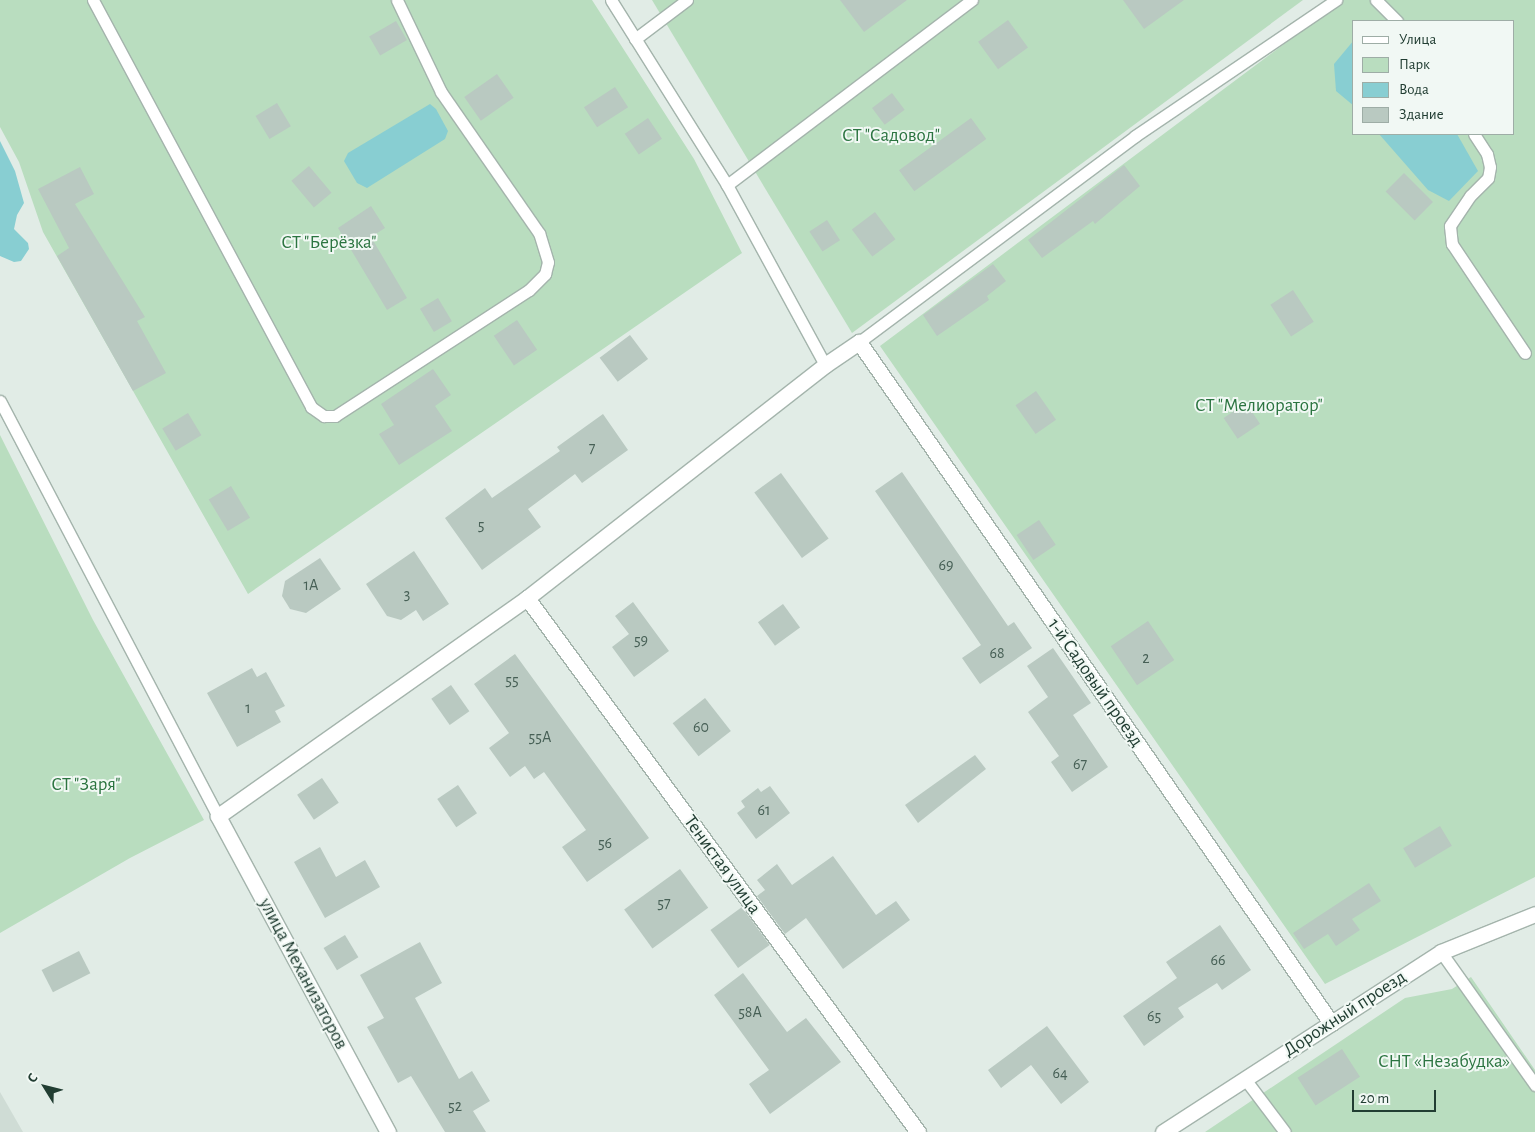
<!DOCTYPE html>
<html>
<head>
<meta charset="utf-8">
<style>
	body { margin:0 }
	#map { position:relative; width:1535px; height:1132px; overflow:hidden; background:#e1ece6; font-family:"Alegreya Sans",sans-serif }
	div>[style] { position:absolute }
	.built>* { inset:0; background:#cfdcd5 }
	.green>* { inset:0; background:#b9ddbf }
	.water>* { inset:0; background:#88ced2 }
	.building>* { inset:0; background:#b9c9c1; transform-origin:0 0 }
	.roads { filter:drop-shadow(1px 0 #a4b4ac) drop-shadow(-1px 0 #a4b4ac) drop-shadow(0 1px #a4b4ac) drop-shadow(0 -1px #a4b4ac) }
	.service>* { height:11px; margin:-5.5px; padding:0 5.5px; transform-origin:5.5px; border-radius:5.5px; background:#fff }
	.minor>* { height:15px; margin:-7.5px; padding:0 7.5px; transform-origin:7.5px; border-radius:7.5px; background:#fff }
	span { translate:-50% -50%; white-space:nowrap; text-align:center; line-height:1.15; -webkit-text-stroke:4px #f1f8f4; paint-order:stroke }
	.number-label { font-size:16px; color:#476056 }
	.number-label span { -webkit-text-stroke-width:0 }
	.park-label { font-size:19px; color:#2b7440 }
	.street-label { font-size:19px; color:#213d32 }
	.legend { position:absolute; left:1352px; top:20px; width:162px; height:115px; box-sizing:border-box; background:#f1f8f4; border:1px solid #9eada6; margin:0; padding:6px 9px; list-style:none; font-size:15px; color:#213d32 }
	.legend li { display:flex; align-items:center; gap:10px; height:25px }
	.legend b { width:25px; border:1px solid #9eada6 }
	.north { position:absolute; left:20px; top:1062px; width:50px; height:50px; -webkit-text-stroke:4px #f1f8f4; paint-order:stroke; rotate:306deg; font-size:14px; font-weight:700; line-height:20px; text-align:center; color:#213d32 }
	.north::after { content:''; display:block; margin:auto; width:18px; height:22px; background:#213d32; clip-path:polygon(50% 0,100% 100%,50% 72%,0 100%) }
	.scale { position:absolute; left:1352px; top:1090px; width:84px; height:22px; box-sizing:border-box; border:2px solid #213d32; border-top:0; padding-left:6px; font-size:15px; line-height:18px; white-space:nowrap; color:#213d32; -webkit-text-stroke:4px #f1f8f4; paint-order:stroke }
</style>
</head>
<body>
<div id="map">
	<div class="built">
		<div style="clip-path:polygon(0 1092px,23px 1132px,0 1132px)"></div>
	</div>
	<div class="green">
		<div style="clip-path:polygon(0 0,592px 0,694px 159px,742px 253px,248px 594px,43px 232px,19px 162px,0 127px)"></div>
		<div style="clip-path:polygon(652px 0,1303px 0,852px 333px)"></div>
		<div style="clip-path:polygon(evenodd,1343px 0,1535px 0,1535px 877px,1325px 984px,880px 346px,1343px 0,1354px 21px,1514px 21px,1514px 134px,1354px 134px,1354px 21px)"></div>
		<div style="clip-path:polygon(0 435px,93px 620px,204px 820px,130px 858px,0 933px)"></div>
		<div style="clip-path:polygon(1471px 977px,1535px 1070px,1535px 1132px,1205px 1132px,1405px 998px,1452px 989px)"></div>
	</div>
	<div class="water">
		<div style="clip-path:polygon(1354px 40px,1354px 106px,1336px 91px,1334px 64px)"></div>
		<div style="clip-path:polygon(430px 104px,436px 109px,448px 131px,445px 139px,367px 188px,357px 183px,344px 161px,348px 153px)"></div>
		<div style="clip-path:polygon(1379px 134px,1457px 134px,1478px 171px,1449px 201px,1428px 190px)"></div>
		<div style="clip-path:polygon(0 141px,15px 171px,24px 203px,17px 215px,14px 229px,28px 243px,29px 249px,21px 261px,14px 262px,0 256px)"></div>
	</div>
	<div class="building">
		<div style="clip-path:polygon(840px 0,907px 0,864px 32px)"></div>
		<div style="clip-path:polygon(1123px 0,1184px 0,1144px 29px)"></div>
		<div style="left:1008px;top:20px;width:34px;height:37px;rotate:54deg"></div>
		<div style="left:396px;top:21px;width:22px;height:31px;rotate:60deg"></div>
		<div style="left:497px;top:74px;width:29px;height:40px;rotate:55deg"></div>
		<div style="left:615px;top:87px;width:24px;height:37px;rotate:57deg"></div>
		<div style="left:892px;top:93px;width:21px;height:25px;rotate:53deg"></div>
		<div style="left:277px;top:103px;width:27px;height:25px;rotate:59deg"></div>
		<div style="left:648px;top:118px;width:25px;height:28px;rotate:56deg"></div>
		<div style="left:971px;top:118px;width:26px;height:89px;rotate:54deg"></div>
		<div style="clip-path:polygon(1124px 165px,1140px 186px,1095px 224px,1093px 221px,1042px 258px,1028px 240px)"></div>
		<div style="left:309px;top:166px;width:35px;height:23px;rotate:50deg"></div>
		<div style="clip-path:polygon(80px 167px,94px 194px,75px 204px,145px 317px,137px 321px,166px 373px,133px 391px,57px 256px,69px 248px,38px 189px)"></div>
		<div style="left:1404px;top:173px;width:41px;height:26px;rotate:45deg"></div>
		<div style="clip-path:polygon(371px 206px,385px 228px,371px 237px,407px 298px,387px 310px,338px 228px)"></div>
		<div style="left:875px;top:212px;width:34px;height:29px;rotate:53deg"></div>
		<div style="left:827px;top:220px;width:24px;height:21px;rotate:57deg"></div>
		<div style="clip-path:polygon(993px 264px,1006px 281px,987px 296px,989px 300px,937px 336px,923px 315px)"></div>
		<div style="left:1293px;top:290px;width:38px;height:27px;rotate:57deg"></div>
		<div style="left:438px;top:298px;width:27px;height:21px;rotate:59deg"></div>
		<div style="left:517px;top:320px;width:36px;height:28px;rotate:56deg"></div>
		<div style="left:630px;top:335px;width:30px;height:38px;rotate:53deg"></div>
		<div style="clip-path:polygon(433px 369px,451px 395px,435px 406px,452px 431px,399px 465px,379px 434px,394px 425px,381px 404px)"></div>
		<div style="left:1036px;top:391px;width:35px;height:25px;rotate:55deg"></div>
		<div style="left:1246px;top:403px;width:25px;height:27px;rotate:56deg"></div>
		<div style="left:188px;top:413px;width:26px;height:30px;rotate:59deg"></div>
		<div style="clip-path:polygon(603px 414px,628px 450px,582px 483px,575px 474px,528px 509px,541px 527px,482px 570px,445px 518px,485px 488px,492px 498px,560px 451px,557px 447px)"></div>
		<div style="clip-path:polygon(902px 472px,1008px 626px,1014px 622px,1032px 648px,980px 684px,962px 658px,981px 645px,875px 491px)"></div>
		<div style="left:781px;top:473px;width:81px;height:33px;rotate:54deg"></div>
		<div style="left:231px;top:486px;width:37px;height:26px;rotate:59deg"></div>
		<div style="left:1039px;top:520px;width:30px;height:27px;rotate:56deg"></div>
		<div style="clip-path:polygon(414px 551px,449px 604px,423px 621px,416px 610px,401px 620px,387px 616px,366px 584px)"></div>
		<div style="clip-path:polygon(320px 558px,341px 589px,306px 613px,290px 609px,282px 596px,285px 581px)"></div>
		<div style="clip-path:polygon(633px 602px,669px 651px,634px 677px,612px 647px,629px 634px,615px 616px)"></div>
		<div style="left:783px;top:604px;width:29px;height:31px;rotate:54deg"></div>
		<div style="left:1148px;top:621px;width:47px;height:45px;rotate:56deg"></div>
		<div style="clip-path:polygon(1053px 648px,1091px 703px,1073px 715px,1108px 767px,1072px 792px,1051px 762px,1059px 756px,1028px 712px,1048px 697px,1027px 666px)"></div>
		<div style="clip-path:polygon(515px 654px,649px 838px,587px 882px,562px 847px,586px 830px,544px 772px,534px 779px,525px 766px,510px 777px,489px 748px,509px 733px,474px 684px)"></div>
		<div style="clip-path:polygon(252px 668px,257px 677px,266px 672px,285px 706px,275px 711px,281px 722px,237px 747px,207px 693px)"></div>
		<div style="left:451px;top:685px;width:32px;height:24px;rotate:55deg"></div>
		<div style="left:705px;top:698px;width:42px;height:41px;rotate:52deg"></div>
		<div style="clip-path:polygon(975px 755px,986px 769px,918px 823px,905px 805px)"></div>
		<div style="left:322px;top:778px;width:30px;height:30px;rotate:56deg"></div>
		<div style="left:458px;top:785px;width:34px;height:25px;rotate:56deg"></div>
		<div style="clip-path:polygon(770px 786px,790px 813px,756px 839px,737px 813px,745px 807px,741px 801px,758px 788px,761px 792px)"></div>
		<div style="left:1440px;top:826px;width:23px;height:43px;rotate:59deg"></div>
		<div style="clip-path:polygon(320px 847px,336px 877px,365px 860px,380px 887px,325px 918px,294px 862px)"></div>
		<div style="clip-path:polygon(833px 856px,876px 915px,896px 901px,910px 920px,843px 969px,806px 918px,785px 934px,757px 896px,765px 890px,757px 880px,777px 864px,792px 885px)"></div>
		<div style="left:680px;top:869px;width:48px;height:69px;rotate:54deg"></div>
		<div style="clip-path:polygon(1369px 883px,1381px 901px,1352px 919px,1360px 930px,1336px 946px,1328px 934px,1304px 949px,1293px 933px)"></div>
		<div style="left:742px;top:907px;width:47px;height:39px;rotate:54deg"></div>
		<div style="clip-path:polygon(1220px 925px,1251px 970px,1222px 990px,1217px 983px,1178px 1008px,1184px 1017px,1144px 1046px,1123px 1016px,1177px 978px,1166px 962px)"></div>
		<div style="left:345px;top:935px;width:26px;height:25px;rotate:59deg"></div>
		<div style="clip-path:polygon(420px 942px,442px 983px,415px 998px,459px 1079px,472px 1071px,490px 1101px,473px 1111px,486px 1132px,445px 1132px,411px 1076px,398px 1083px,367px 1027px,384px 1018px,360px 975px)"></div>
		<div style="left:79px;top:951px;width:25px;height:42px;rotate:63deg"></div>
		<div style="clip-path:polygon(743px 973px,787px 1032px,806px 1018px,841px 1062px,770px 1114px,749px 1084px,769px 1070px,714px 995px)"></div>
		<div style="clip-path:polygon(1047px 1026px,1089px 1082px,1061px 1104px,1031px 1065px,1001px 1088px,988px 1070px)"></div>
		<div style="left:1342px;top:1049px;width:33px;height:53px;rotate:57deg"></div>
	</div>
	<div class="roads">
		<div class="service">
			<div style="left:93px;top:0;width:462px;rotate:61.8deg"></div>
			<div style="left:311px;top:407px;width:16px;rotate:35deg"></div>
			<div style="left:324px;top:416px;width:11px"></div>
			<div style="left:335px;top:416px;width:231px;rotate:-33deg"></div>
			<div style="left:529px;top:290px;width:23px;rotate:-45deg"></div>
			<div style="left:545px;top:274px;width:12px;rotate:-76deg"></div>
			<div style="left:548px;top:262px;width:30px;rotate:-107deg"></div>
			<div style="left:539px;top:233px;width:172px;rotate:-124.8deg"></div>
			<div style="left:441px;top:92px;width:102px;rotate:-115.6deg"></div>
			<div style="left:611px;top:0;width:218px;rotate:57.9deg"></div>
			<div style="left:727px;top:185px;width:205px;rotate:61.4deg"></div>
			<div style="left:1376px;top:0;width:30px;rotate:45deg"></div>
			<div style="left:635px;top:39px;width:65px;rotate:-36.9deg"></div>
			<div style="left:1474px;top:134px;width:24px;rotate:57deg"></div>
			<div style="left:1487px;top:154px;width:13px;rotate:77deg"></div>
			<div style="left:1490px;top:167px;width:11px;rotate:100deg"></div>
			<div style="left:1488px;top:178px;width:25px;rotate:135deg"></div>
			<div style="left:1470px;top:196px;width:36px;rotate:124deg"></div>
			<div style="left:1450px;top:226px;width:18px;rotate:84deg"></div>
			<div style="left:1452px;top:244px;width:131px;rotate:56.2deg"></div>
			<div style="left:727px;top:185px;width:307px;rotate:-37.1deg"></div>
			<div style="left:859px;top:342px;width:344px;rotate:-36.7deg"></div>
			<div style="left:1135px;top:136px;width:243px;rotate:-34.1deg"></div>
			<div style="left:0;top:401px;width:469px;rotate:62.3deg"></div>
			<div style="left:1441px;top:952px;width:163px;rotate:54.7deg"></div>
			<div style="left:1245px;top:1079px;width:66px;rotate:53deg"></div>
		</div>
		<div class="minor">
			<div style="left:527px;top:598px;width:662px;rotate:53.79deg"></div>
			<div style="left:388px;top:1132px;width:359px;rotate:-118.3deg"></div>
			<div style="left:218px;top:816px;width:378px;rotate:-35.2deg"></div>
			<div style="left:527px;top:598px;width:378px;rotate:-38deg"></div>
			<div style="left:825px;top:365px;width:41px;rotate:-34.1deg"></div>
			<div style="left:859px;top:342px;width:829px;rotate:55.27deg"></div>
			<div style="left:1163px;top:1132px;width:331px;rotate:-32.9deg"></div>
			<div style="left:1441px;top:952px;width:101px;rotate:-22deg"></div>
		</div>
	</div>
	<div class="number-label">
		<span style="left:592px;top:448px">7</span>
		<span style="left:481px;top:525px">5</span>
		<span style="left:946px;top:565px">69</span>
		<span style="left:311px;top:585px">1А</span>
		<span style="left:407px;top:594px">3</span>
		<span style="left:641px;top:640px">59</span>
		<span style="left:997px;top:653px">68</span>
		<span style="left:1146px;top:658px">2</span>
		<span style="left:512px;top:680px">55</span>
		<span style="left:248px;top:708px">1</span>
		<span style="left:701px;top:727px">60</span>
		<span style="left:540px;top:737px">55А</span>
		<span style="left:1080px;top:764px">67</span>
		<span style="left:764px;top:810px">61</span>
		<span style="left:605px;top:843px">56</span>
		<span style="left:664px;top:903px">57</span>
		<span style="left:1218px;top:960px">66</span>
		<span style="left:750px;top:1012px">58А</span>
		<span style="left:1154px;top:1016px">65</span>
		<span style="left:1060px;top:1073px">64</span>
		<span style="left:455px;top:1106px">52</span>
	</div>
	<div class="park-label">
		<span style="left:891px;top:136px">СТ "Садовод"</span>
		<span style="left:329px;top:243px">СТ "Берёзка"</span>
		<span style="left:1259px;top:406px">СТ "Мелиоратор"</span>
		<span style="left:86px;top:785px">СТ "Заря"</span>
		<span style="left:1444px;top:1062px">СНТ «Незабудка»</span>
	</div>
	<div class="street-label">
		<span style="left:1095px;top:683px;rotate:55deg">1-й Садовый проезд</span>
		<span style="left:722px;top:865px;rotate:54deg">Тенистая улица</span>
		<span style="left:303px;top:974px;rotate:62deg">улица Механизаторов</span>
		<span style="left:1345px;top:1014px;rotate:-33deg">Дорожный проезд</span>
	</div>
	<ul class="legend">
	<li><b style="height:6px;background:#fff"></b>Улица</li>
	<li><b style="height:14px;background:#b9ddbf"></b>Парк</li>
	<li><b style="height:14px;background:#88ced2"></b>Вода</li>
	<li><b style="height:14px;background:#b9c9c1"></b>Здание</li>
	</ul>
	<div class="north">С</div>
	<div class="scale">20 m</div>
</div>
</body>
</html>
